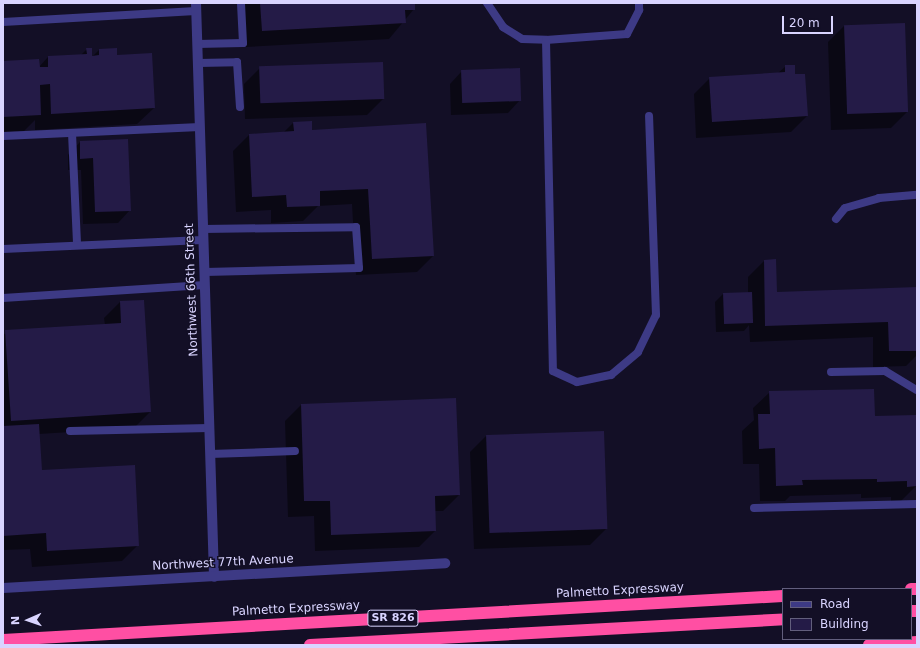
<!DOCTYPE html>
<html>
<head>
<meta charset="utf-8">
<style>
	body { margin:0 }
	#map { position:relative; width:920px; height:648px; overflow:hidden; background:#130f26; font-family:"DejaVu Sans",sans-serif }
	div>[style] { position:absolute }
	.shadow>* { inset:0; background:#0007 }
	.building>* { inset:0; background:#241b47; transform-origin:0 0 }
	.service>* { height:8px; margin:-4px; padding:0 4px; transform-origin:4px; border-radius:4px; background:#3d3a85 }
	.minor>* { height:10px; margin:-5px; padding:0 5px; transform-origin:5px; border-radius:5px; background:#3d3a85 }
	.motorway>* { height:12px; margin:-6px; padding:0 6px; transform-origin:6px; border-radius:6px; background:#ff4fa3 }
	span { translate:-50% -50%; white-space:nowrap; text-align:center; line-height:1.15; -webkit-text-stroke:3px #130f26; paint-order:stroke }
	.shield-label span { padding:1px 3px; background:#130f26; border:1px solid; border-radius:3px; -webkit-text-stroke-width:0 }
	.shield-label { font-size:11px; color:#d9d4ff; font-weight:700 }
	.street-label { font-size:12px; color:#d9d4ff }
	.frame { position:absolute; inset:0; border:4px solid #d9d4ff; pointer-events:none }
	.legend { position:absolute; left:782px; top:588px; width:130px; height:52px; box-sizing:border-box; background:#130f26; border:1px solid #625e7d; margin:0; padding:5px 7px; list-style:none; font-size:12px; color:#d9d4ff }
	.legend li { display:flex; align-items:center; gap:8px; height:20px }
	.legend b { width:20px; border:1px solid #625e7d }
	.north { position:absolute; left:8px; top:600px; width:40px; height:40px; -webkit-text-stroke:3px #130f26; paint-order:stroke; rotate:268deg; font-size:11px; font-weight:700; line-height:16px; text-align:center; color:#d9d4ff }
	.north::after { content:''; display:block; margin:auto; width:14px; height:18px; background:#d9d4ff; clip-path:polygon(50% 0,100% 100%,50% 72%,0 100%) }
	.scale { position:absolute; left:782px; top:16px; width:51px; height:18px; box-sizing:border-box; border:2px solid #d9d4ff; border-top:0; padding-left:5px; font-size:12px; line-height:14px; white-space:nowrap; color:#d9d4ff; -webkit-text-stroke:3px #130f26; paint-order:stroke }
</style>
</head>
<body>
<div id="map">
	<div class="shadow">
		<div style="clip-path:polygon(244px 3px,414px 3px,414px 9px,389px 39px,246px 47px)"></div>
		<div style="clip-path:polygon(844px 26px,907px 112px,891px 128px,831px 130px,828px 42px)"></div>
		<div style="clip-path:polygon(87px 49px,91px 58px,99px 50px,116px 56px,151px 54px,154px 108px,137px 124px,35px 130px,35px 120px,24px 131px,3px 132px,3px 62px,39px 67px,48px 57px,80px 56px)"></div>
		<div style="clip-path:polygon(786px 66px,794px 75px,807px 116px,791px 132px,696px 138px,694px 94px,710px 78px,778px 73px)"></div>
		<div style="clip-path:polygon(260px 68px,383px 99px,367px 115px,245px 119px,244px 84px)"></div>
		<div style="clip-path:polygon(462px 71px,520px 100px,508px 113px,451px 115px,450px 84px)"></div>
		<div style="clip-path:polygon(293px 123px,311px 131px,433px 256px,417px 272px,356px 275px,352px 204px,318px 206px,303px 221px,271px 223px,271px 210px,236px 212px,233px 151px,249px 135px,283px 133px)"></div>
		<div style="clip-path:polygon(127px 140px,130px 210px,118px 223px,83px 224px,81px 170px,68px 170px,68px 155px,80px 142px)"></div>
		<div style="clip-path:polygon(764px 261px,776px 294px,917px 288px,917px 355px,906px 366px,873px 367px,873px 337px,750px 342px,749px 325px,744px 331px,716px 332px,715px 302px,723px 294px,748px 293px,748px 277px)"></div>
		<div style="clip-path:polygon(120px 302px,150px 412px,134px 428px,39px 434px,41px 471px,138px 545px,122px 561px,32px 567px,30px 549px,3px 550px,3px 334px,105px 325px,104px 318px)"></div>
		<div style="clip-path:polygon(770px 392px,874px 417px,916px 486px,900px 502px,891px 502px,891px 497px,861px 498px,861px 494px,790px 496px,785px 501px,760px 501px,759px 464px,743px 464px,742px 431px,754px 420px,753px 408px)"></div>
		<div style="clip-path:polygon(301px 405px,459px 495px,443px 511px,434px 511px,435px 531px,419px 547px,315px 551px,314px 516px,288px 517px,285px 421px)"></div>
		<div style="clip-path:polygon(486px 436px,606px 529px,590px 545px,474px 549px,470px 452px)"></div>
	</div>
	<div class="building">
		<div style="clip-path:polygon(260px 3px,415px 3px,415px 10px,405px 10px,406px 23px,262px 31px)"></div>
		<div style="left:905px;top:23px;width:89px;height:61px;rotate:88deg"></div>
		<div style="clip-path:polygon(86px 48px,92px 48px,92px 56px,99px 55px,99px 49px,117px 48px,117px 55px,152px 53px,155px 108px,51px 114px,50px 84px,40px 85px,41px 115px,3px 117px,3px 61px,39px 59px,40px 67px,48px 67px,48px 56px,87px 54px)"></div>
		<div style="left:383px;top:62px;width:37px;height:124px;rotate:88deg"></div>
		<div style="clip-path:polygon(785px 65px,795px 65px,795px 74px,805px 74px,808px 116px,712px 122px,709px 77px,785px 72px)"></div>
		<div style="left:520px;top:68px;width:33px;height:59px;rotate:88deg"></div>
		<div style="clip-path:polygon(312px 121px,312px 130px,426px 123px,434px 256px,372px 259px,368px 189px,320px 191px,320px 206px,287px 207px,286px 195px,252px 197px,249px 134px,294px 131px,293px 122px)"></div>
		<div style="clip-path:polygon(128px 139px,131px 211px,95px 212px,93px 158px,80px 159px,80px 141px)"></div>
		<div style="clip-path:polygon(776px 259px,777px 292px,917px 287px,917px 351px,889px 351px,888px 322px,765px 326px,764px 260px)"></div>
		<div style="left:752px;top:292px;width:31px;height:29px;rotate:88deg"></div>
		<div style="clip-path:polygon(144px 300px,151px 412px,11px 421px,5px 330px,121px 323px,120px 301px)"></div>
		<div style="clip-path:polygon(874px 389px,875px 416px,916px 415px,917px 486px,907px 487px,907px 481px,877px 482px,877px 479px,802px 480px,803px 485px,776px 486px,775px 448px,759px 449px,758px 414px,770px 414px,769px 391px)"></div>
		<div style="clip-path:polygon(456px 398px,460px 495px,435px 496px,436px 531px,331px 535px,330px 501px,304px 501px,301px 404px)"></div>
		<div style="clip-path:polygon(39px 424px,42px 470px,135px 465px,139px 546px,47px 551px,46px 533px,3px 536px,3px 426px)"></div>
		<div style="left:604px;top:431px;width:98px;height:118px;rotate:88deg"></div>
	</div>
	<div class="service">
		<div style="left:487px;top:3px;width:29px;rotate:56deg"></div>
		<div style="left:503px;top:27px;width:22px;rotate:32deg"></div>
		<div style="left:522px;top:39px;width:24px;rotate:2deg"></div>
		<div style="left:546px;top:40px;width:81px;rotate:-4.2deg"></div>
		<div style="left:627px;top:34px;width:27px;rotate:-63deg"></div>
		<div style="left:639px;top:10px;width:7px;rotate:-90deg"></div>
		<div style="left:3px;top:22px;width:193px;rotate:-3.3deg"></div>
		<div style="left:546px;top:40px;width:331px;rotate:88.8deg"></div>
		<div style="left:553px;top:371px;width:26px;rotate:25deg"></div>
		<div style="left:577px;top:382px;width:35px;rotate:-12deg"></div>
		<div style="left:611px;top:375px;width:35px;rotate:-40deg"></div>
		<div style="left:638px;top:352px;width:41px;rotate:-64.1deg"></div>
		<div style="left:656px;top:315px;width:199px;rotate:-92deg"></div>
		<div style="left:197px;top:44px;width:46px;rotate:-1.2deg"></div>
		<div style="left:243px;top:43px;width:40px;rotate:-92.9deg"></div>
		<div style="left:198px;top:63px;width:39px;rotate:-1deg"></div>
		<div style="left:237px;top:62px;width:45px;rotate:86.2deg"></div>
		<div style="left:72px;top:133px;width:112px;rotate:87.4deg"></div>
		<div style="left:3px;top:136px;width:197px;rotate:-2.6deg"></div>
		<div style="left:836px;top:219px;width:14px;rotate:-51deg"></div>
		<div style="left:845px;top:208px;width:35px;rotate:-16deg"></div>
		<div style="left:879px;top:198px;width:38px;rotate:-5deg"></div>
		<div style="left:203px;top:229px;width:153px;rotate:-0.7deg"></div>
		<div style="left:356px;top:227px;width:41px;rotate:85.8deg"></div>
		<div style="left:359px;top:268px;width:154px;rotate:178.5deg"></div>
		<div style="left:3px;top:249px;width:200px;rotate:-2.6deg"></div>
		<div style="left:3px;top:298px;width:202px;rotate:-3.7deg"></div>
		<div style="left:831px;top:372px;width:54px;rotate:-1.1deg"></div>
		<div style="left:885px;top:371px;width:37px;rotate:31deg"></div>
		<div style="left:70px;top:431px;width:139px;rotate:-1.2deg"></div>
		<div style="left:210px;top:454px;width:85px;rotate:-2deg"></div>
		<div style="left:754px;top:508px;width:163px;rotate:-1.4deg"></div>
	</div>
	<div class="minor">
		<div style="left:196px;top:3px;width:574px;rotate:88.2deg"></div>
		<div style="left:3px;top:588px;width:443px;rotate:-3.2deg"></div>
	</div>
	<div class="motorway">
		<div style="left:911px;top:589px;width:6px"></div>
		<div style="left:911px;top:611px;width:6px"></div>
		<div style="left:3px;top:640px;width:781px;rotate:-3.23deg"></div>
		<div style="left:310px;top:645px;width:474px;rotate:-3.1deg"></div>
		<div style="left:869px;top:645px;width:48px;rotate:-3.6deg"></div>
	</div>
	<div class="shield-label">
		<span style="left:393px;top:618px">SR 826</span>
	</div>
	<div class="street-label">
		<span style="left:192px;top:290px;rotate:-92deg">Northwest 66th Street</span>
		<span style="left:223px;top:563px;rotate:-3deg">Northwest 77th Avenue</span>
		<span style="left:620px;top:591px;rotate:-3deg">Palmetto Expressway</span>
		<span style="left:296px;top:609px;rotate:-3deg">Palmetto Expressway</span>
	</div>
	<div class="frame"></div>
	<ul class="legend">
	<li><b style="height:5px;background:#3d3a85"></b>Road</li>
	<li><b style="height:11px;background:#241b47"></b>Building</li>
	</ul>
	<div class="north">N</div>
	<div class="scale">20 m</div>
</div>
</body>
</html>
